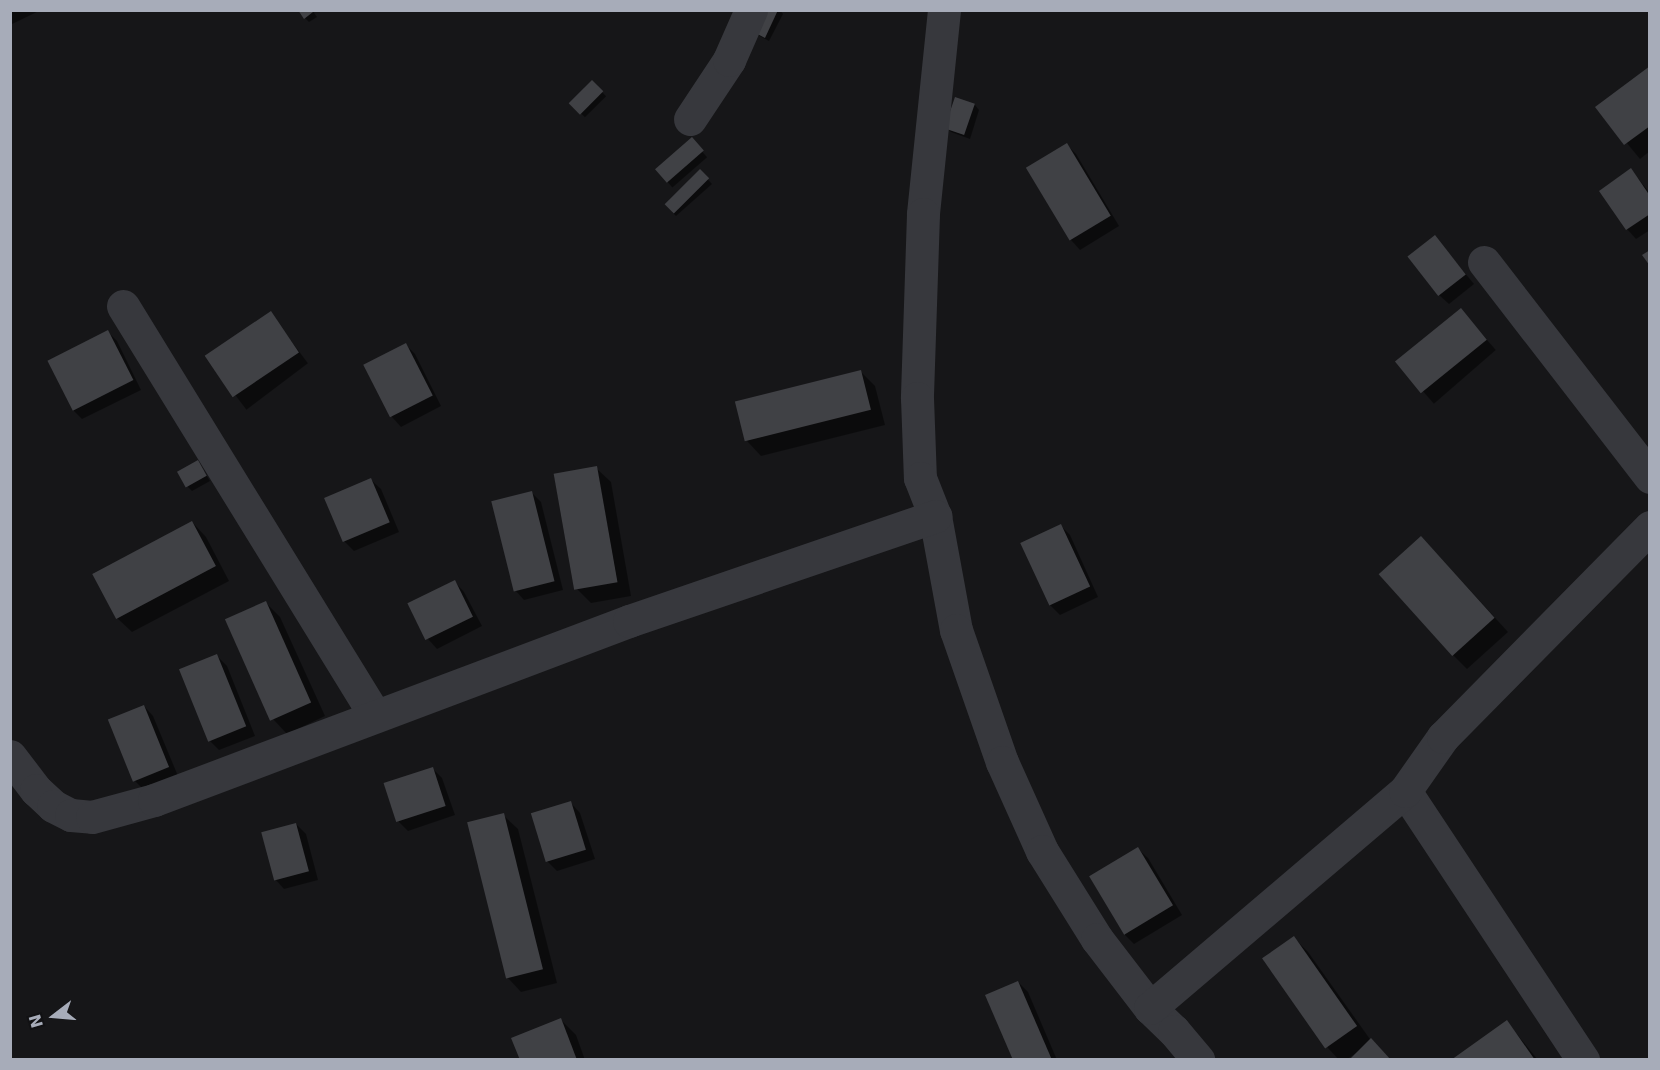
<!DOCTYPE html>
<html>
<head>
<meta charset="utf-8">
<style>
	body { margin:0 }
	#map { position:relative; width:1660px; height:1070px; overflow:hidden; background:#161618; font-family:"DejaVu Sans",sans-serif }
	div>[style] { position:absolute }
	.shadow>* { inset:0; background:#0007; transform-origin:0 0 }
	.building>* { inset:0; background:#404145; transform-origin:0 0 }
	.minor>* { height:33px; margin:-16.5px; padding:0 16.5px; transform-origin:16.5px; border-radius:16.5px; background:#37383d }
	span { translate:-50% -50%; white-space:nowrap; text-align:center; line-height:1.15; -webkit-text-stroke:5px #111113; paint-order:stroke }
	.frame { position:absolute; inset:0; border:12px solid #a7acb9; pointer-events:none }
	.north { position:absolute; left:24px; top:986px; width:60px; height:60px; -webkit-text-stroke:4px #111113; paint-order:stroke; rotate:254deg; font-size:16px; font-weight:700; line-height:24px; text-align:center; color:#a7acb9 }
	.north::after { content:''; display:block; margin:auto; width:21px; height:27px; background:#a7acb9; clip-path:polygon(50% 0,100% 100%,50% 72%,0 100%) }
</style>
</head>
<body>
<div id="map">
	<div class="shadow">
		<div style="clip-path:polygon(10px 10px,41px 10px,10px 25px)"></div>
		<div style="clip-path:polygon(312px 10px,317px 17px,309px 22px,305px 18px)"></div>
		<div style="clip-path:polygon(761px 10px,780px 10px,783px 14px,769px 41px,756px 34px)"></div>
		<div style="clip-path:polygon(1650px 68px,1650px 151px,1640px 159px,1597px 107px)"></div>
		<div style="left:592px;top:82px;width:20px;height:30px;rotate:45deg"></div>
		<div style="clip-path:polygon(975px 105px,979px 110px,970px 139px,951px 132px,947px 128px)"></div>
		<div style="left:692px;top:140px;width:23px;height:46px;rotate:49deg"></div>
		<div style="clip-path:polygon(1067px 145px,1076px 154px,1119px 226px,1080px 250px,1071px 240px)"></div>
		<div style="clip-path:polygon(1631px 170px,1650px 193px,1650px 230px,1636px 239px,1627px 229px)"></div>
		<div style="clip-path:polygon(700px 171px,712px 184px,676px 216px,672px 212px)"></div>
		<div style="clip-path:polygon(1435px 237px,1474px 284px,1449px 304px,1439px 295px)"></div>
		<div style="left:1461px;top:310px;width:53px;height:82px;rotate:49deg"></div>
		<div style="left:270px;top:313px;width:63px;height:77px;rotate:53deg"></div>
		<div style="clip-path:polygon(108px 332px,117px 341px,141px 390px,82px 419px,73px 410px)"></div>
		<div style="clip-path:polygon(406px 345px,415px 354px,441px 406px,401px 427px,392px 417px)"></div>
		<div style="clip-path:polygon(861px 372px,875px 386px,885px 425px,761px 456px,747px 441px)"></div>
		<div style="clip-path:polygon(198px 462px,210px 481px,192px 491px,188px 487px)"></div>
		<div style="clip-path:polygon(596px 468px,611px 482px,631px 596px,591px 603px,577px 589px)"></div>
		<div style="clip-path:polygon(371px 480px,381px 489px,399px 532px,354px 551px,344px 541px)"></div>
		<div style="clip-path:polygon(531px 492px,541px 502px,563px 590px,524px 600px,515px 590px)"></div>
		<div style="clip-path:polygon(192px 522px,206px 537px,229px 581px,132px 632px,117px 618px,94px 573px)"></div>
		<div style="clip-path:polygon(1060px 525px,1070px 535px,1098px 597px,1060px 615px,1050px 605px)"></div>
		<div style="clip-path:polygon(1436px 553px,1508px 632px,1467px 669px,1453px 655px)"></div>
		<div style="clip-path:polygon(455px 582px,464px 592px,482px 626px,437px 649px,428px 639px,410px 605px)"></div>
		<div style="clip-path:polygon(265px 602px,280px 617px,325px 716px,287px 734px,273px 719px,227px 620px)"></div>
		<div style="clip-path:polygon(217px 656px,227px 666px,255px 736px,219px 750px,210px 741px)"></div>
		<div style="clip-path:polygon(144px 706px,153px 716px,178px 776px,144px 790px,134px 780px)"></div>
		<div style="clip-path:polygon(433px 769px,442px 778px,455px 815px,408px 831px,399px 822px,386px 785px)"></div>
		<div style="clip-path:polygon(571px 803px,580px 813px,595px 859px,557px 871px,547px 861px)"></div>
		<div style="clip-path:polygon(503px 815px,518px 829px,557px 983px,521px 992px,507px 977px)"></div>
		<div style="clip-path:polygon(296px 824px,306px 834px,318px 880px,284px 889px,275px 879px)"></div>
		<div style="clip-path:polygon(1138px 849px,1148px 858px,1182px 915px,1134px 944px,1125px 935px)"></div>
		<div style="clip-path:polygon(1294px 938px,1308px 952px,1372px 1042px,1346px 1060px,1339px 1060px,1328px 1048px)"></div>
		<div style="clip-path:polygon(1018px 982px,1028px 992px,1057px 1060px,1015px 1060px)"></div>
		<div style="clip-path:polygon(561px 1020px,576px 1035px,585px 1060px,521px 1060px)"></div>
		<div style="clip-path:polygon(1507px 1022px,1538px 1060px,1454px 1060px)"></div>
	</div>
	<div class="building">
		<div style="clip-path:polygon(298px 10px,312px 10px,313px 12px,304px 19px)"></div>
		<div style="clip-path:polygon(760px 10px,778px 10px,765px 38px,750px 30px)"></div>
		<div style="clip-path:polygon(1650px 66px,1650px 126px,1624px 145px,1595px 107px)"></div>
		<div style="left:592px;top:80px;width:16px;height:33px;rotate:45deg"></div>
		<div style="left:955px;top:97px;width:21px;height:33px;rotate:19deg"></div>
		<div style="left:692px;top:137px;width:18px;height:49px;rotate:49deg"></div>
		<div style="left:1067px;top:143px;width:85px;height:48px;rotate:59deg"></div>
		<div style="clip-path:polygon(1631px 168px,1650px 196px,1650px 214px,1626px 230px,1599px 191px)"></div>
		<div style="left:700px;top:169px;width:13px;height:50px;rotate:45deg"></div>
		<div style="left:1435px;top:235px;width:50px;height:35px;rotate:52deg"></div>
		<div style="clip-path:polygon(1650px 250px,1650px 266px,1642px 255px)"></div>
		<div style="left:1461px;top:308px;width:41px;height:85px;rotate:51deg"></div>
		<div style="left:271px;top:311px;width:50px;height:80px;rotate:56deg"></div>
		<div style="left:108px;top:330px;width:56px;height:68px;rotate:63deg"></div>
		<div style="left:406px;top:343px;width:59px;height:48px;rotate:63deg"></div>
		<div style="left:861px;top:370px;width:41px;height:130px;rotate:76deg"></div>
		<div style="left:198px;top:460px;width:18px;height:24px;rotate:61deg"></div>
		<div style="left:597px;top:466px;width:118px;height:44px;rotate:80deg"></div>
		<div style="left:371px;top:478px;width:48px;height:51px;rotate:67deg"></div>
		<div style="left:532px;top:491px;width:93px;height:42px;rotate:76deg"></div>
		<div style="left:192px;top:521px;width:51px;height:113px;rotate:62deg"></div>
		<div style="left:1061px;top:524px;width:69px;height:45px;rotate:65deg"></div>
		<div style="left:1421px;top:536px;width:110px;height:57px;rotate:48deg"></div>
		<div style="left:455px;top:580px;width:41px;height:53px;rotate:64deg"></div>
		<div style="left:266px;top:601px;width:111px;height:45px;rotate:66deg"></div>
		<div style="left:217px;top:654px;width:78px;height:41px;rotate:68deg"></div>
		<div style="left:144px;top:705px;width:67px;height:39px;rotate:68deg"></div>
		<div style="left:433px;top:767px;width:41px;height:52px;rotate:72deg"></div>
		<div style="left:571px;top:801px;width:51px;height:42px;rotate:73deg"></div>
		<div style="left:504px;top:813px;width:161px;height:38px;rotate:76deg"></div>
		<div style="left:296px;top:823px;width:50px;height:36px;rotate:75deg"></div>
		<div style="left:1138px;top:847px;width:68px;height:57px;rotate:59deg"></div>
		<div style="left:1294px;top:936px;width:110px;height:39px;rotate:55deg"></div>
		<div style="clip-path:polygon(1018px 981px,1052px 1060px,1013px 1060px,985px 995px)"></div>
		<div style="clip-path:polygon(561px 1018px,577px 1060px,520px 1060px,511px 1038px)"></div>
		<div style="clip-path:polygon(1507px 1020px,1535px 1060px,1451px 1060px)"></div>
		<div style="clip-path:polygon(1371px 1038px,1391px 1060px,1349px 1060px)"></div>
	</div>
	<div class="minor">
		<div style="left:944px;top:10px;width:205px;rotate:95.9deg"></div>
		<div style="left:923px;top:214px;width:184px;rotate:91.9deg"></div>
		<div style="left:917px;top:398px;width:80px;rotate:87.9deg"></div>
		<div style="left:920px;top:478px;width:41px;rotate:68.5deg"></div>
		<div style="left:935px;top:516px;width:116px;rotate:79.6deg"></div>
		<div style="left:956px;top:630px;width:140px;rotate:70.8deg"></div>
		<div style="left:1002px;top:762px;width:98px;rotate:65.8deg"></div>
		<div style="left:1042px;top:851px;width:104px;rotate:58deg"></div>
		<div style="left:1097px;top:939px;width:87px;rotate:52.5deg"></div>
		<div style="left:1150px;top:1008px;width:33px;rotate:44deg"></div>
		<div style="left:1174px;top:1031px;width:38px;rotate:50deg"></div>
		<div style="left:690px;top:119px;width:71px;rotate:-56.5deg"></div>
		<div style="left:729px;top:60px;width:55px;rotate:-66.3deg"></div>
		<div style="left:1484px;top:262px;width:272px;rotate:52.3deg"></div>
		<div style="left:123px;top:306px;width:481px;rotate:58.4deg"></div>
		<div style="left:10px;top:756px;width:43px;rotate:52.6deg"></div>
		<div style="left:36px;top:790px;width:23px;rotate:43deg"></div>
		<div style="left:53px;top:806px;width:20px;rotate:27deg"></div>
		<div style="left:71px;top:815px;width:21px;rotate:5deg"></div>
		<div style="left:92px;top:817px;width:64px;rotate:-15.3deg"></div>
		<div style="left:154px;top:800px;width:508px;rotate:-20.65deg"></div>
		<div style="left:629px;top:621px;width:324px;rotate:-18.9deg"></div>
		<div style="left:1405px;top:791px;width:323px;rotate:56.5deg"></div>
		<div style="left:1150px;top:1008px;width:335px;rotate:-40.4deg"></div>
		<div style="left:1405px;top:791px;width:66px;rotate:-54.9deg"></div>
		<div style="left:1443px;top:737px;width:295px;rotate:-45.4deg"></div>
	</div>
	<div class="frame"></div>
	<div class="north">N</div>
</div>
</body>
</html>
